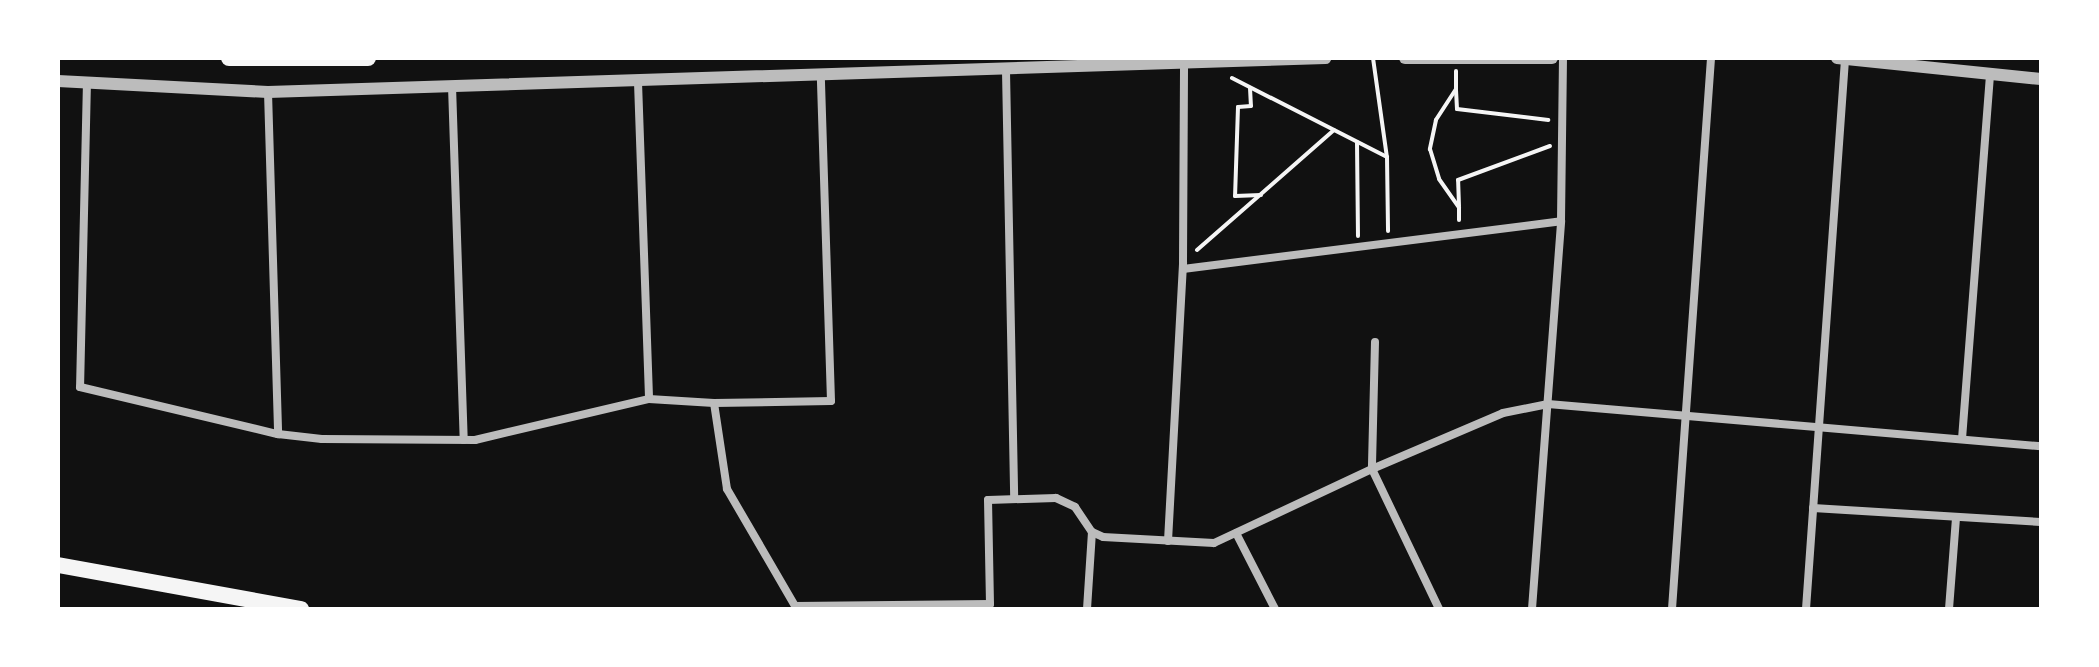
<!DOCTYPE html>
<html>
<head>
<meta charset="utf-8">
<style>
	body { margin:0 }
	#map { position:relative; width:2099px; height:667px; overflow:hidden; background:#111; font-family:"Open Sans",sans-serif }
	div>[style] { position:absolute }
	.path>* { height:4px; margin:-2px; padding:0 2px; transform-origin:2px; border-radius:2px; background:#f5f5f5 }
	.minor>* { height:8px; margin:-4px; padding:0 4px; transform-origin:4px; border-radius:4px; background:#bcbcbc }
	.tertiary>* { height:12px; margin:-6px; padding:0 6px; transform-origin:6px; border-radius:6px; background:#bcbcbc }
	.primary>* { height:16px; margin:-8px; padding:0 8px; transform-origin:8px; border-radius:8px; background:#f5f5f5 }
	span { translate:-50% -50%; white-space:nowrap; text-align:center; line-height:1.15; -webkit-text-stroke:6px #fff; paint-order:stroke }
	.frame { position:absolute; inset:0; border:60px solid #fff; pointer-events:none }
</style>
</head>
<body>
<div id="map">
	<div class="path">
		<div style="left:1373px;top:58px;width:100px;rotate:82deg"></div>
		<div style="left:1387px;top:157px;width:74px;rotate:89.2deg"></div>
		<div style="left:1456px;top:71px;width:18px;rotate:90deg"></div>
		<div style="left:1456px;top:89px;width:37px;rotate:123deg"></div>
		<div style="left:1436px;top:120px;width:30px;rotate:102deg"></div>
		<div style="left:1430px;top:149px;width:31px;rotate:73deg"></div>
		<div style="left:1439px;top:179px;width:35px;rotate:55deg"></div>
		<div style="left:1459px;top:208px;width:12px;rotate:90deg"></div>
		<div style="left:1232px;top:78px;width:174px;rotate:27deg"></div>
		<div style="left:1250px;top:88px;width:18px;rotate:87deg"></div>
		<div style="left:1251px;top:106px;width:13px;rotate:176deg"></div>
		<div style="left:1238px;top:107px;width:89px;rotate:91.9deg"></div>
		<div style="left:1235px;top:196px;width:26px;rotate:-2deg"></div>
		<div style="left:1456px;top:90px;width:19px;rotate:87deg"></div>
		<div style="left:1457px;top:109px;width:92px;rotate:6.9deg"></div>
		<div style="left:1357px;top:142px;width:94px;rotate:89.4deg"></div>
		<div style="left:1459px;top:206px;width:26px;rotate:-92deg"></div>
		<div style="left:1458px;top:180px;width:98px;rotate:-20.3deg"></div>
		<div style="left:1197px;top:250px;width:182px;rotate:-41.2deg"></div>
	</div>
	<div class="minor">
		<div style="left:1006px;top:71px;width:428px;rotate:88.9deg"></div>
		<div style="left:87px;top:81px;width:306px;rotate:91.3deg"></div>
		<div style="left:80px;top:387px;width:204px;rotate:13.4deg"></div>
		<div style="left:278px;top:434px;width:44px;rotate:6.5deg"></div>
		<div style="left:322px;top:439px;width:153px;rotate:0.4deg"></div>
		<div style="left:475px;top:440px;width:179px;rotate:-13.3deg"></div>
		<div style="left:649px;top:399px;width:65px;rotate:3.5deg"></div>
		<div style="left:714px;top:403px;width:117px;rotate:-1deg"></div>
		<div style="left:831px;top:401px;width:325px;rotate:-91.8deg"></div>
		<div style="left:638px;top:82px;width:317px;rotate:88deg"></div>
		<div style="left:452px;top:86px;width:354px;rotate:88.1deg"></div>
		<div style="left:268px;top:92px;width:342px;rotate:88.3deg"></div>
		<div style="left:1183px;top:269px;width:381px;rotate:-7.2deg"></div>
		<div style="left:1375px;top:342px;width:127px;rotate:91.4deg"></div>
		<div style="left:1372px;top:469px;width:155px;rotate:64.4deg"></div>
		<div style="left:714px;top:403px;width:87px;rotate:81.4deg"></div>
		<div style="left:727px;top:489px;width:135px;rotate:59.8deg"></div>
		<div style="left:795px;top:606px;width:195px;rotate:-0.6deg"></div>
		<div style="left:990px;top:604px;width:104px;rotate:-91.1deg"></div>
		<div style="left:988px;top:500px;width:68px;rotate:-1.7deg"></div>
		<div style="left:1056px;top:498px;width:21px;rotate:25deg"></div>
		<div style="left:1075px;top:507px;width:30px;rotate:56deg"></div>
		<div style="left:1092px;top:532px;width:12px;rotate:24deg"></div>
		<div style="left:1103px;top:537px;width:111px;rotate:3.1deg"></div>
		<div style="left:1214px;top:543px;width:174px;rotate:-25.1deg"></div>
		<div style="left:1372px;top:469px;width:142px;rotate:-23.1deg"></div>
		<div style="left:1503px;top:413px;width:46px;rotate:-11.3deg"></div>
		<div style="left:1548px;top:404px;width:495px;rotate:4.9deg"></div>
		<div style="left:1962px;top:439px;width:368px;rotate:-85.6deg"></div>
		<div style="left:1813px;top:508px;width:228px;rotate:3.5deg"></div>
		<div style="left:1236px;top:533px;width:85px;rotate:62.8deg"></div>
		<div style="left:1168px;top:541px;width:279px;rotate:-86.9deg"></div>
		<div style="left:1183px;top:262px;width:204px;rotate:-89.7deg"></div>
		<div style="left:1087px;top:609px;width:77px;rotate:-86.3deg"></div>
		<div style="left:1532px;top:609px;width:389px;rotate:-85.7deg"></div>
		<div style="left:1561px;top:221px;width:163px;rotate:-89.3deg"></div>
		<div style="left:1672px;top:609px;width:552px;rotate:-85.95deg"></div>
		<div style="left:1806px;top:609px;width:551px;rotate:-85.94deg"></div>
		<div style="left:1949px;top:609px;width:92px;rotate:-85.6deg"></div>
	</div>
	<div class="tertiary">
		<div style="left:1405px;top:58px;width:147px"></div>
		<div style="left:1837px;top:58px;width:205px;rotate:5.9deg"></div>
		<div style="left:58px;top:81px;width:210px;rotate:3deg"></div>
		<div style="left:268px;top:92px;width:1058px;rotate:-1.84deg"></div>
	</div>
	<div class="primary">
		<div style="left:229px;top:58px;width:139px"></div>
		<div style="left:58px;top:565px;width:247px;rotate:10.3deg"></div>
	</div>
	<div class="frame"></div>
</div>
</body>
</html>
